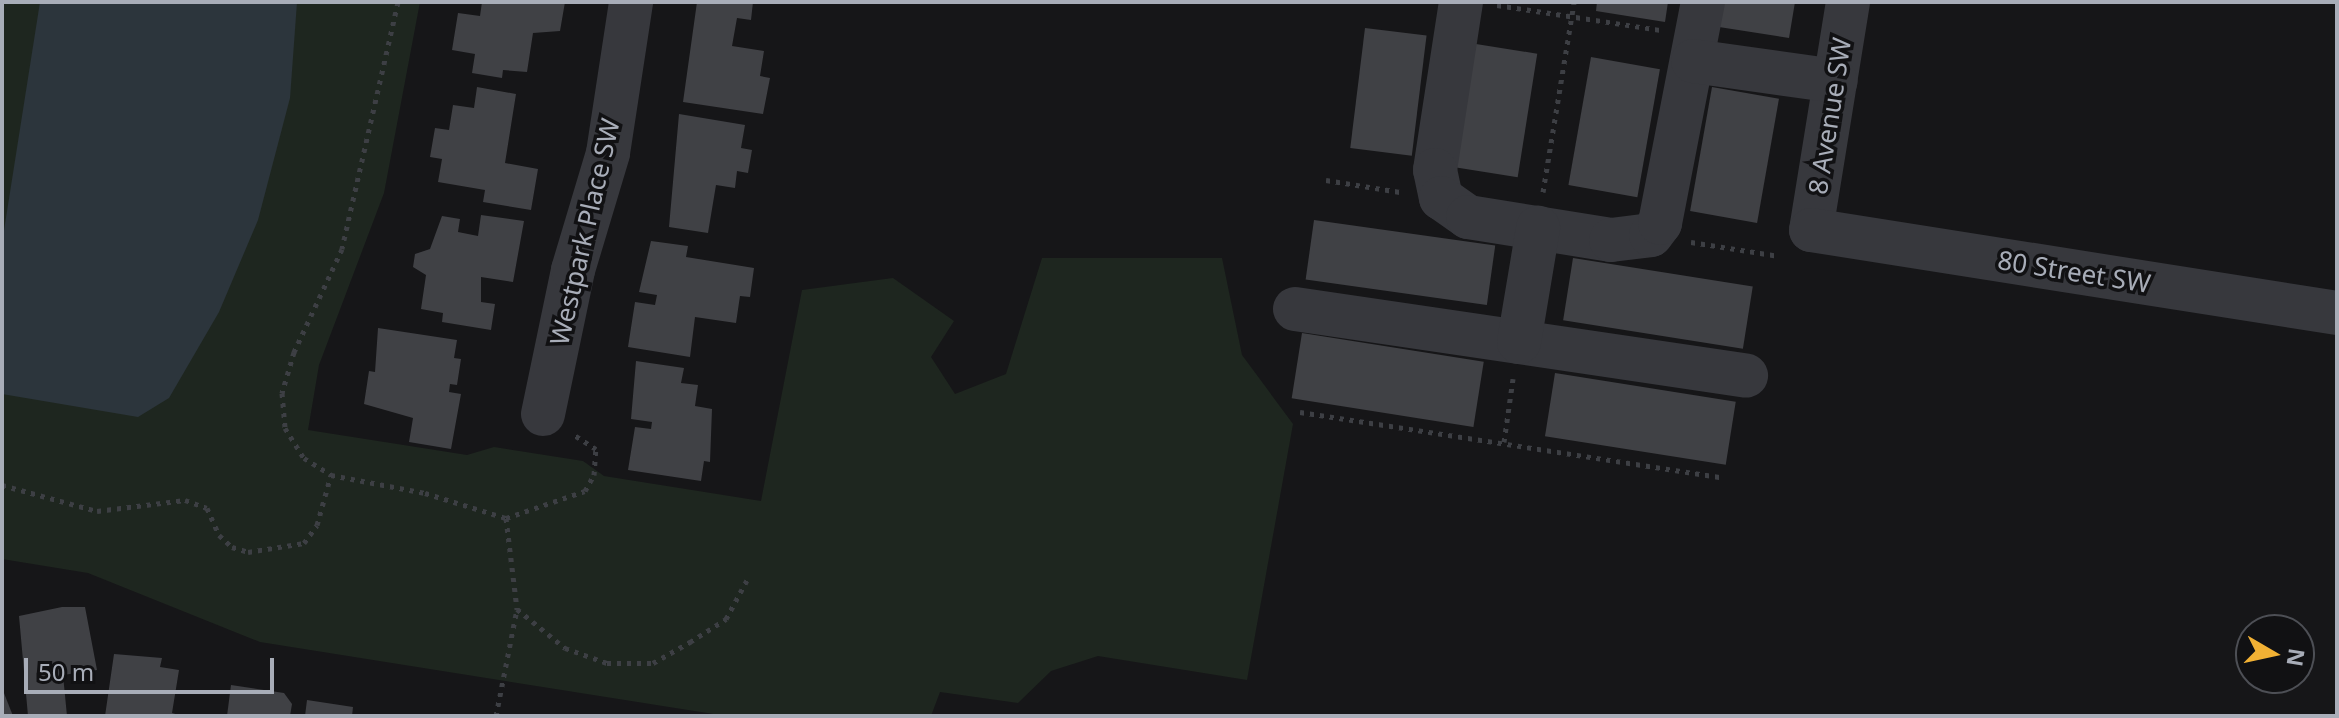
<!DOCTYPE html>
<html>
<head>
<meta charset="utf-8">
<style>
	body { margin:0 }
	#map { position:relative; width:2339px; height:718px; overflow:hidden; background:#161618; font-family:"Noto Sans",sans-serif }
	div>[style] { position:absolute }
	.green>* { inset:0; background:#1e261f }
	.water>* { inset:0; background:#2c353c }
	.building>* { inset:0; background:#404145; transform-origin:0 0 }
	.path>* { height:5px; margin-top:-2.5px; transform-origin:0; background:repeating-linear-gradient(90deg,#3d3f44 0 4px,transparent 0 10px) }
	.minor>* { height:44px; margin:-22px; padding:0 22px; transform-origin:22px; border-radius:22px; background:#37383d }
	span { translate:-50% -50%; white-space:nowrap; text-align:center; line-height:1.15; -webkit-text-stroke:7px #111113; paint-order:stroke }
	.street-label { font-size:26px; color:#a8adb8 }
	.frame { position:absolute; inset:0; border:4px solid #a8adb8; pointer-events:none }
	.north { position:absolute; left:2235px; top:614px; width:80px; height:80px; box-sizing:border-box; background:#111113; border:2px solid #4d4f55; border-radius:50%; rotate:99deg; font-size:22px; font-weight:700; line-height:32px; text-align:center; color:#a8adb8 }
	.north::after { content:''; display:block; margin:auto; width:28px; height:36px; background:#f2b134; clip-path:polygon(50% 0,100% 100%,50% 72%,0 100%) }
	.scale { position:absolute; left:24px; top:658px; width:250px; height:36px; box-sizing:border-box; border:4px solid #a8adb8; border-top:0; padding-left:10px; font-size:24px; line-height:28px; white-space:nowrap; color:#a8adb8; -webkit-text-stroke:6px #111113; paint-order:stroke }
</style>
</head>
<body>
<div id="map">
	<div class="green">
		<div style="clip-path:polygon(2px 2px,420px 2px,384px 193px,319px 365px,308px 430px,467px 455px,494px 447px,583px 461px,604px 476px,761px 501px,802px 290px,893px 278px,954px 321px,931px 357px,955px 394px,1006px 374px,1042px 258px,1222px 258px,1242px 355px,1293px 424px,1247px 680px,1098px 656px,1051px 671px,1018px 703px,940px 692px,931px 716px,726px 716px,260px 642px,88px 573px,2px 559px)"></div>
	</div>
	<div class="water">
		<div style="clip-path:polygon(40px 2px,297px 2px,290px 98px,258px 220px,219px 312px,169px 398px,138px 417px,2px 394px,2px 243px)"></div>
	</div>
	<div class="building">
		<div style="clip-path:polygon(482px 2px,565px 2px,560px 31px,533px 33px,527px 72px,503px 70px,502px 78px,472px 73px,475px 54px,452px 50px,458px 13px,480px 16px)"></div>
		<div style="clip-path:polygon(697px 2px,753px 2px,751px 20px,737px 18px,732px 46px,764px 51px,760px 76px,770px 78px,763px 114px,683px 102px)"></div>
		<div style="clip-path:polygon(1597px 2px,1668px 2px,1665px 22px,1596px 11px)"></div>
		<div style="clip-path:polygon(1722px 2px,1795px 2px,1789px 38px,1719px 27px)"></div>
		<div style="left:1365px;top:28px;width:62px;height:121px;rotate:7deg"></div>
		<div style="left:1476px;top:44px;width:62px;height:125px;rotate:9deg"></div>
		<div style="left:1591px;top:57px;width:70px;height:130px;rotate:10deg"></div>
		<div style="clip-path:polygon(477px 87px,516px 94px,505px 163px,538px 169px,531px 210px,483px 202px,485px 190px,438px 182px,442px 159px,430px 157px,435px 128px,449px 130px,453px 105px,474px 108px)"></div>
		<div style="left:1712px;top:87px;width:68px;height:126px;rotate:10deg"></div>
		<div style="clip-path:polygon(679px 114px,745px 125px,741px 148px,752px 150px,748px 173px,737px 171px,735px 188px,716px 185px,708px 233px,669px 227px)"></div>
		<div style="clip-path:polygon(481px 215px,524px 221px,513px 282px,481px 277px,481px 302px,495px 304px,491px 330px,442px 322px,443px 313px,421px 309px,426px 275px,413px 267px,415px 254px,430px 249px,442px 216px,460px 219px,458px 232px,478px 236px)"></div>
		<div style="left:1314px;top:220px;width:183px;height:60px;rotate:8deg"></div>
		<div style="clip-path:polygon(651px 241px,688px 246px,686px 257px,754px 268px,750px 297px,740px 296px,736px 323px,695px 317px,690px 357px,628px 347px,635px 302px,655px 305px,657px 295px,639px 292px)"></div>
		<div style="left:1573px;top:258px;width:182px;height:63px;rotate:9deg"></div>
		<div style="clip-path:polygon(378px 328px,457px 340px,454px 358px,461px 359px,457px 385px,450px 384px,449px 392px,461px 394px,451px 449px,409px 442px,413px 418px,364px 404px,369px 371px,375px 372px)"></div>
		<div style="left:1302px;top:333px;width:184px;height:66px;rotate:9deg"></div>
		<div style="clip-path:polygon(636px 361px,684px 368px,681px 383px,698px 385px,695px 406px,712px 409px,710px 462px,704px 461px,701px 481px,628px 470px,635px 427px,651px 429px,652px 422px,631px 419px)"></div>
		<div style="left:1555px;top:373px;width:183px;height:64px;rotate:9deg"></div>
		<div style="clip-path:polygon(62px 607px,85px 607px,97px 670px,63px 675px,67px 716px,28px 716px,19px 616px)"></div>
		<div style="clip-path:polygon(114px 654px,162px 658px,160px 667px,179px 670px,172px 713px,182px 716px,105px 716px)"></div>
		<div style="clip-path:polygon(231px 685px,284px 693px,292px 704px,290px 716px,227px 716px)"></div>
		<div style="clip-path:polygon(2px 688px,13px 716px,2px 716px)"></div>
		<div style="clip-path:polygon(307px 700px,353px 707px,352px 716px,305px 716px)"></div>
	</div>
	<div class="path">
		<div style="left:398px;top:2px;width:253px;rotate:102.8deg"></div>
		<div style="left:342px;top:249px;width:114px;rotate:115deg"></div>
		<div style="left:294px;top:352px;width:43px;rotate:106.3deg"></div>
		<div style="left:282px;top:393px;width:35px;rotate:85deg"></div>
		<div style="left:285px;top:428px;width:36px;rotate:58deg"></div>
		<div style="left:304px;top:458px;width:32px;rotate:32deg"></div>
		<div style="left:331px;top:475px;width:96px;rotate:10.8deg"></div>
		<div style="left:425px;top:493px;width:85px;rotate:17.2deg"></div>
		<div style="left:506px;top:518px;width:92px;rotate:83.1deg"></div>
		<div style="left:517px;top:609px;width:62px;rotate:39.1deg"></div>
		<div style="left:565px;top:648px;width:45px;rotate:19.7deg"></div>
		<div style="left:607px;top:663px;width:46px"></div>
		<div style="left:653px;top:663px;width:43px;rotate:-29.6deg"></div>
		<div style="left:690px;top:642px;width:43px;rotate:-32.6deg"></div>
		<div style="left:726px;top:619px;width:44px;rotate:-61.7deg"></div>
		<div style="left:1497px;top:5px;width:166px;rotate:8.7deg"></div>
		<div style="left:1326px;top:180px;width:75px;rotate:9.2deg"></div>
		<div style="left:1543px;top:192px;width:193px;rotate:-80.7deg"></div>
		<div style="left:1691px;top:242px;width:89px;rotate:9deg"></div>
		<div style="left:1300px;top:412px;width:426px;rotate:8.8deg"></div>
		<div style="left:1504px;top:442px;width:64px;rotate:-81.9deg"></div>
		<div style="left:2px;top:485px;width:98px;rotate:15.3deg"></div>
		<div style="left:97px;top:511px;width:89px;rotate:-7.1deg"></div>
		<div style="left:185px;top:500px;width:23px;rotate:20deg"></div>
		<div style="left:207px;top:508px;width:30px;rotate:66deg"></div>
		<div style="left:219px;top:535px;width:18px;rotate:43deg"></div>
		<div style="left:232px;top:547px;width:17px;rotate:17deg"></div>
		<div style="left:248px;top:552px;width:57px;rotate:-9.1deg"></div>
		<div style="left:304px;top:543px;width:22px;rotate:-54deg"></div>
		<div style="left:317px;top:525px;width:52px;rotate:-74.4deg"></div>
		<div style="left:506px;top:518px;width:83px;rotate:-18.9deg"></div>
		<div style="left:585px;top:491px;width:18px;rotate:-61deg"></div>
		<div style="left:594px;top:475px;width:26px;rotate:-86deg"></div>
		<div style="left:596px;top:449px;width:27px;rotate:-147deg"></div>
		<div style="left:496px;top:716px;width:109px;rotate:-78.9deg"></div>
	</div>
	<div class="minor">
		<div style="left:1461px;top:2px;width:170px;rotate:98.8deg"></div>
		<div style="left:1435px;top:170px;width:29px;rotate:78deg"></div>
		<div style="left:1441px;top:198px;width:33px;rotate:35deg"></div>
		<div style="left:1468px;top:217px;width:145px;rotate:9.1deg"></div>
		<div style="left:1611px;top:240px;width:40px;rotate:-7.1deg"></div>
		<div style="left:1651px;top:235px;width:15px;rotate:-53deg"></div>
		<div style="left:1660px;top:223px;width:225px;rotate:-79deg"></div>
		<div style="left:1848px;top:2px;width:231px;rotate:99.2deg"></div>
		<div style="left:1811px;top:230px;width:533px;rotate:8.97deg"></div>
		<div style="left:1693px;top:61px;width:144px;rotate:8deg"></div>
		<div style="left:1295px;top:309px;width:456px;rotate:8.4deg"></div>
		<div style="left:1519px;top:342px;width:116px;rotate:-80.5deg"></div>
		<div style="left:543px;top:414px;width:147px;rotate:-78.2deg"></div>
		<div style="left:573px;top:270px;width:122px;rotate:-73.3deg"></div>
		<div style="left:608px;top:153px;width:153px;rotate:-81.3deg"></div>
	</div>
	<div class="street-label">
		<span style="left:1830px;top:116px;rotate:-81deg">8 Avenue SW</span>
		<span style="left:585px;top:232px;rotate:-77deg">Westpark Place SW</span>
		<span style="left:2074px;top:272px;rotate:9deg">80 Street SW</span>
	</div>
	<div class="frame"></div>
	<div class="north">N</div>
	<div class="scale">50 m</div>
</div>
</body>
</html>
